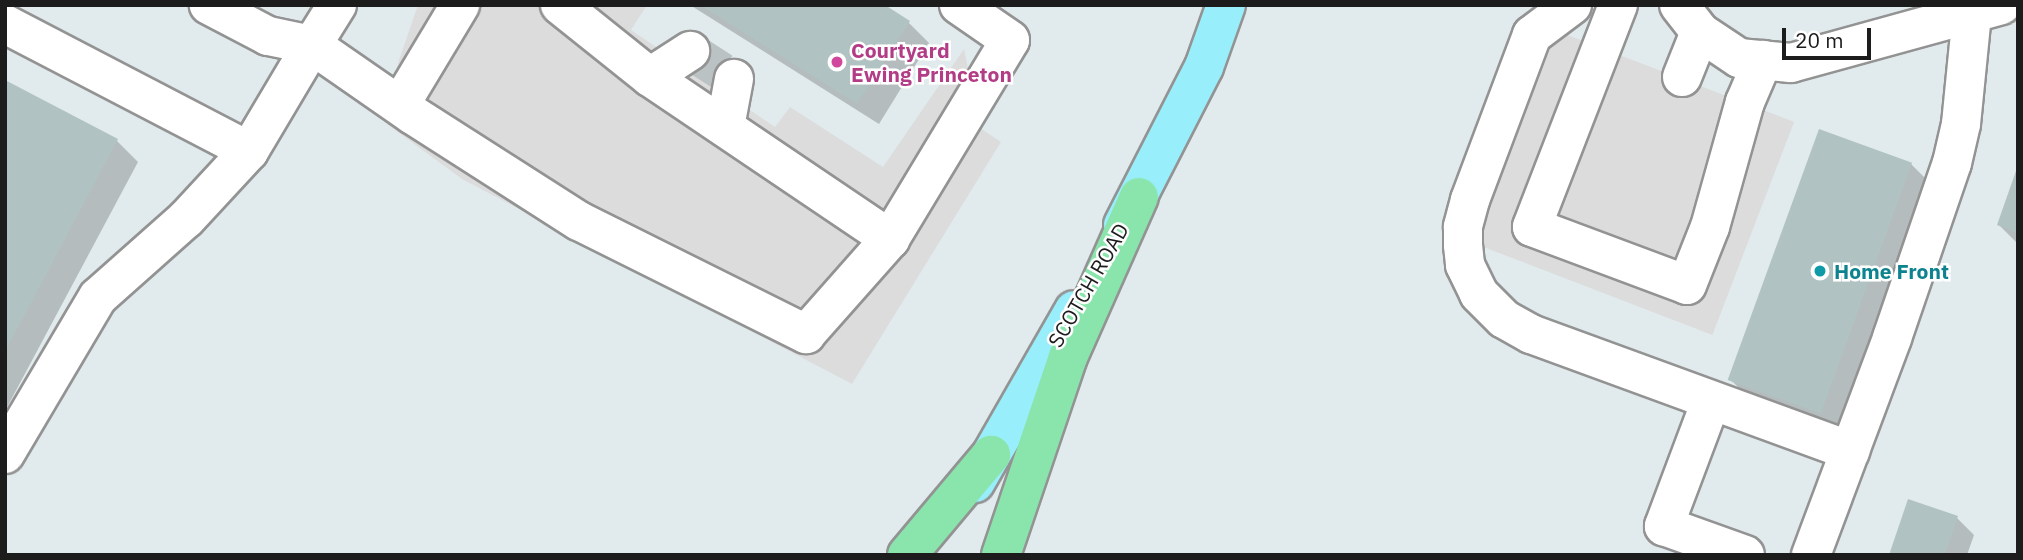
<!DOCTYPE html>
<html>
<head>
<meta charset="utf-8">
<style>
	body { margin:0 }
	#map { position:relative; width:2023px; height:560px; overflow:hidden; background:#e1ebed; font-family:"IBM Plex Sans",sans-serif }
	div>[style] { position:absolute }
	.parking>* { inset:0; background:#dcdcdc; transform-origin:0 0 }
	.shadow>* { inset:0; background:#0003 }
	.building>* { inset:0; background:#b1c2c2; transform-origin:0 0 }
	.minor-tunnel>* { height:38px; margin-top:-19px; transform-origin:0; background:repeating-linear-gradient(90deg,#bac2c3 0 38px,transparent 0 57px) }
	.roads { filter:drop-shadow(2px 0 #939393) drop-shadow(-2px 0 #939393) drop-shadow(0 2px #939393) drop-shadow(0 -2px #939393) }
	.minor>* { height:38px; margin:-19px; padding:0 19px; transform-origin:19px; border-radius:19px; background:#fff }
	.major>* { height:38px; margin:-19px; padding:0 19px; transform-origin:19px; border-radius:19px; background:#99eefb }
	.highway>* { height:38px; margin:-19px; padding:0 19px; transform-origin:19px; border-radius:19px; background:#89e5ac }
	.dots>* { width:19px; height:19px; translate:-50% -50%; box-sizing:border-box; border:4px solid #fff; border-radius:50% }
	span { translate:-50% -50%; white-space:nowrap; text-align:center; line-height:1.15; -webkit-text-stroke:5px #fff; paint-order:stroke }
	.hotel-label { font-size:21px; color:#b23c85; font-weight:700 }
	.left { translate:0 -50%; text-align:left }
	.culture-label { font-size:21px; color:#0d838f; font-weight:700 }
	.street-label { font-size:21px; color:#1c1c1c }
	.frame { position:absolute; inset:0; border:7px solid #1c1c1c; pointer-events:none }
	.scale { position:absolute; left:1782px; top:28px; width:89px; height:32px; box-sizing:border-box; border:4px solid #1c1c1c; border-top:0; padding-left:9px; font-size:21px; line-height:24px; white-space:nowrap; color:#1c1c1c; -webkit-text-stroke:5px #fff; paint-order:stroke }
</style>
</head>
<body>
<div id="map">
	<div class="parking">
		<div style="clip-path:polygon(418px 5px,647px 5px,631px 30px,775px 127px,790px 107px,883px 167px,964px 49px,980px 128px,1001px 142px,852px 384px,462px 179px,387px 124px,398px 63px)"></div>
		<div style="left:1557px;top:31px;width:254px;height:228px;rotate:21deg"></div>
	</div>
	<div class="shadow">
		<div style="clip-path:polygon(690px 5px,882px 5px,908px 22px,929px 43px,879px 124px)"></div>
		<div style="clip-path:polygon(5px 81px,117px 141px,138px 162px,5px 411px)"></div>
		<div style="clip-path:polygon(1911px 164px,1932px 185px,1843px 433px,1752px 401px,1731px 380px)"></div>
		<div style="clip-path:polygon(2018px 173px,2018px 244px,1999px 225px)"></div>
		<div style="clip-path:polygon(1957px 518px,1974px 535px,1967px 555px,1891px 555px)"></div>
	</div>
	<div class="building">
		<div style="clip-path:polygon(700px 5px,885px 5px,910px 21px,857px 104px)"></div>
		<div style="clip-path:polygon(5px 80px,118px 139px,5px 352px)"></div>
		<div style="left:1819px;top:129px;width:99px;height:267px;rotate:20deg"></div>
		<div style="clip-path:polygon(2017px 168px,2018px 168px,2018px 233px,1997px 225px)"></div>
		<div style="clip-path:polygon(1908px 499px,1958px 516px,1945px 555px,1889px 555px)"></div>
	</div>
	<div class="minor-tunnel">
		<div style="left:690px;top:51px;width:52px;rotate:32.5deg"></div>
	</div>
	<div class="roads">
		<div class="minor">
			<div style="left:337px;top:5px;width:47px;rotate:122deg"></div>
			<div style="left:312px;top:45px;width:123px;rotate:34.7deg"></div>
			<div style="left:413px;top:115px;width:197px;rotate:32.6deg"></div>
			<div style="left:579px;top:221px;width:254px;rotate:26.5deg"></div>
			<div style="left:806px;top:334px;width:127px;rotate:-48.5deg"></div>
			<div style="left:890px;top:239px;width:232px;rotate:-58.9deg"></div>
			<div style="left:1010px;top:40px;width:62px;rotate:-145.5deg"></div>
			<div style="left:560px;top:5px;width:115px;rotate:38.7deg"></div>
			<div style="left:650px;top:77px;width:290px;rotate:34deg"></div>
			<div style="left:1572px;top:5px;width:50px;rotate:143.1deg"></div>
			<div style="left:1532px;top:35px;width:176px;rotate:110.6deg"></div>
			<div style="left:1470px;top:200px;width:28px;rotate:105deg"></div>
			<div style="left:1463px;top:227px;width:18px;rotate:90deg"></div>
			<div style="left:1463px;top:245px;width:20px;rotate:84deg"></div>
			<div style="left:1465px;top:265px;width:32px;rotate:64deg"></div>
			<div style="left:1479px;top:294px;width:35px;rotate:45deg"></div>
			<div style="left:1504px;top:319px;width:31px;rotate:29deg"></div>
			<div style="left:1531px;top:334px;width:340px;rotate:20.1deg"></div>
			<div style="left:1618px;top:5px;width:238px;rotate:111.2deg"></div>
			<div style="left:1532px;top:227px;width:165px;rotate:20.5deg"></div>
			<div style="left:1687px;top:285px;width:62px;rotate:-68.4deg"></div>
			<div style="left:1710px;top:227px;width:130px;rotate:-74.4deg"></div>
			<div style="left:1745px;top:102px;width:46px;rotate:-66.8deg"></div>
			<div style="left:1679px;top:5px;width:34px;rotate:52deg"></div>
			<div style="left:1700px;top:32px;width:47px;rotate:33.7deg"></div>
			<div style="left:1739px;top:58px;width:52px;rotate:5.5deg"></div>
			<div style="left:1791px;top:63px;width:218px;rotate:-15.4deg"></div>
			<div style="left:5px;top:24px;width:275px;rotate:27.5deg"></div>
			<div style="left:650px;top:77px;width:48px;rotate:-33deg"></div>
			<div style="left:1682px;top:77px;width:48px;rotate:-68.2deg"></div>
			<div style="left:400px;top:105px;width:117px;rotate:-59deg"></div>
			<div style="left:725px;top:127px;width:49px;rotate:-79.4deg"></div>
			<div style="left:1711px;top:401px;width:134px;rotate:110.6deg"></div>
			<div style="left:1664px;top:526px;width:86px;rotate:19.7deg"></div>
			<div style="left:5px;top:454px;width:182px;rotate:-59.4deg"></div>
			<div style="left:98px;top:297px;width:118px;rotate:-41.6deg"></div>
			<div style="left:186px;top:219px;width:93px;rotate:-47.2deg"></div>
			<div style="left:249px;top:151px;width:123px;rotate:-59.3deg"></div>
			<div style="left:312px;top:45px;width:45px;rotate:-168.4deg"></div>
			<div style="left:268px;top:36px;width:67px;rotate:-152.3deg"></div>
			<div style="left:1811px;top:555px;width:232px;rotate:-69.5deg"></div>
			<div style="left:1892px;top:338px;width:185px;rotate:-71.1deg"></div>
			<div style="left:1952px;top:163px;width:40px;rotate:-77deg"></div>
			<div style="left:1961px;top:124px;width:112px;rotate:-84.3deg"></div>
		</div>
		<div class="major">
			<div style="left:1123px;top:225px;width:178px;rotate:-62.9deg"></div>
			<div style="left:1204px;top:67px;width:66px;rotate:-70.5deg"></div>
			<div style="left:975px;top:483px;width:199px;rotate:-60.2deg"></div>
		</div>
		<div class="highway">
			<div style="left:907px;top:555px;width:131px;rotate:-50deg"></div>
			<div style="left:1001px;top:555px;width:209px;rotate:-71.3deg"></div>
			<div style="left:1068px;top:357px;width:175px;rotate:-66.1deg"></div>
		</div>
	</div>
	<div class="dots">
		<div style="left:837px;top:62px;background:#d1479c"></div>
		<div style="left:1820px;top:271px;background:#0f9aa8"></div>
	</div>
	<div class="hotel-label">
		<span class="left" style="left:851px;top:62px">Courtyard<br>Ewing Princeton</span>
	</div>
	<div class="culture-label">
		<span class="left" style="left:1834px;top:271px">Home Front</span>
	</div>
	<div class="street-label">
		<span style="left:1088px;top:285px;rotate:-60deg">SCOTCH ROAD</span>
	</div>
	<div class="frame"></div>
	<div class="scale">20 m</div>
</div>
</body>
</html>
